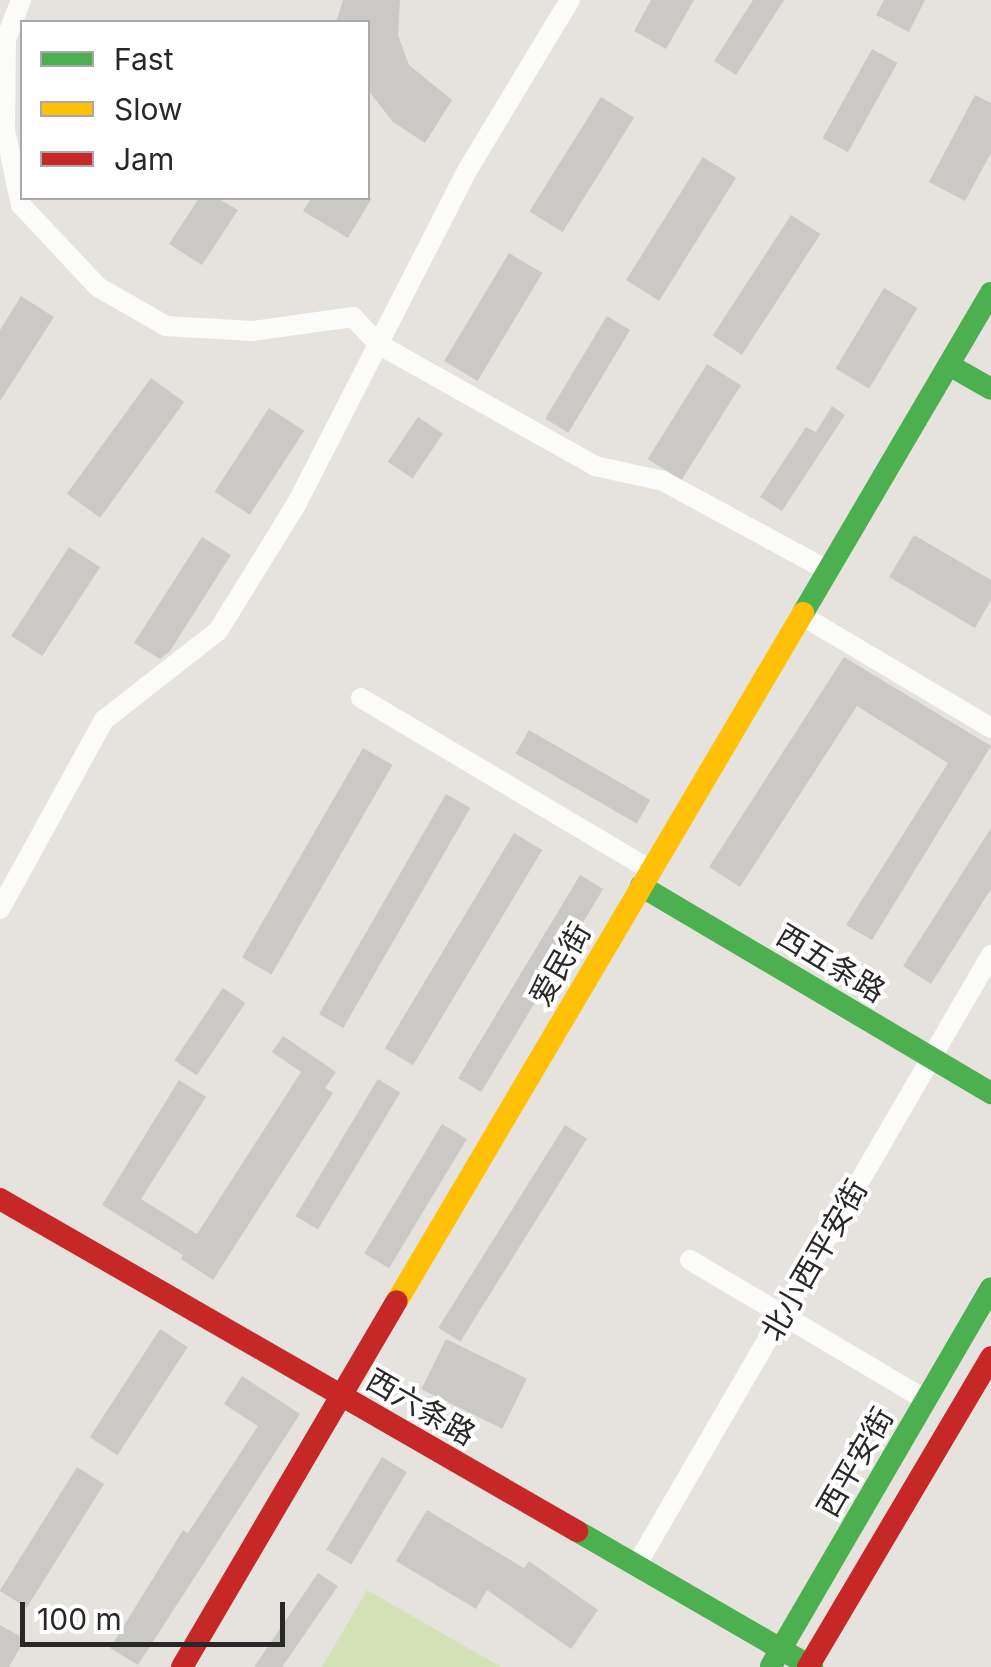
<!DOCTYPE html>
<html>
<head>
<meta charset="utf-8">
<style>
	body { margin:0 }
	#map { position:relative; width:991px; height:1667px; overflow:hidden; background:#e6e3de; font-family:Inter,"Noto Sans SC",sans-serif }
	div>[style] { position:absolute }
	.pitch>* { inset:0; background:#d4e2b8 }
	.building>* { inset:0; background:#cbc9c5; transform-origin:0 0 }
	.street>* { height:20px; margin:-10px; padding:0 10px; transform-origin:10px; border-radius:10px; background:#fbfbfa }
	.fast>* { height:22px; margin:-11px; padding:0 11px; transform-origin:11px; border-radius:11px; background:#4caf50 }
	.slow>* { height:22px; margin:-11px; padding:0 11px; transform-origin:11px; border-radius:11px; background:#ffc107 }
	.jam>* { height:22px; margin:-11px; padding:0 11px; transform-origin:11px; border-radius:11px; background:#c62828 }
	span { translate:-50% -50%; white-space:nowrap; text-align:center; line-height:1.15; -webkit-text-stroke:8px #fff; paint-order:stroke }
	.street-label { font-size:30px; color:#282828 }
	.legend { position:absolute; left:20px; top:20px; width:350px; height:180px; box-sizing:border-box; background:#fff; border:2px solid #a9a9a9; margin:0; padding:12px 18px; list-style:none; font-size:30px; color:#282828 }
	.legend li { display:flex; align-items:center; gap:20px; height:50px }
	.legend b { width:50px; border:2px solid #a9a9a9 }
	.scale { position:absolute; left:20px; top:1602px; width:265px; height:45px; box-sizing:border-box; border:5px solid #282828; border-top:0; padding-left:12px; font-size:30px; line-height:35px; white-space:nowrap; color:#282828; -webkit-text-stroke:8px #fff; paint-order:stroke }
</style>
</head>
<body>
<div id="map">
	<div class="pitch">
		<div style="clip-path:polygon(367px 1590px,501px 1667px,322px 1667px)"></div>
	</div>
	<div class="building">
		<div style="clip-path:polygon(343px 0,400px 0,398px 35px,409px 65px,452px 100px,425px 143px,393px 122px,368px 90px,368px 22px,336px 22px)"></div>
		<div style="clip-path:polygon(651px 0,694px 0,666px 49px,634px 31px)"></div>
		<div style="clip-path:polygon(753px 0,784px 0,736px 75px,714px 61px)"></div>
		<div style="clip-path:polygon(884px 0,925px 0,909px 32px,876px 15px)"></div>
		<div style="left:872px;top:49px;width:29px;height:102px;rotate:29deg"></div>
		<div style="clip-path:polygon(975px 95px,991px 103px,991px 153px,965px 201px,929px 182px)"></div>
		<div style="left:601px;top:97px;width:39px;height:135px;rotate:32deg"></div>
		<div style="left:703px;top:157px;width:39px;height:145px;rotate:32deg"></div>
		<div style="clip-path:polygon(199px 198px,217px 198px,238px 210px,202px 265px,169px 244px)"></div>
		<div style="clip-path:polygon(311px 198px,372px 198px,348px 238px,303px 211px)"></div>
		<div style="left:791px;top:215px;width:35px;height:144px;rotate:33deg"></div>
		<div style="left:509px;top:253px;width:39px;height:126px;rotate:31deg"></div>
		<div style="left:884px;top:288px;width:39px;height:94px;rotate:31deg"></div>
		<div style="clip-path:polygon(21px 296px,54px 317px,0 401px,0 330px)"></div>
		<div style="left:607px;top:316px;width:27px;height:120px;rotate:31deg"></div>
		<div style="left:707px;top:364px;width:40px;height:112px;rotate:32deg"></div>
		<div style="left:151px;top:378px;width:41px;height:143px;rotate:36deg"></div>
		<div style="clip-path:polygon(832px 406px,845px 415px,782px 511px,760px 497px,806px 427px,816px 432px)"></div>
		<div style="left:269px;top:408px;width:42px;height:100px;rotate:33deg"></div>
		<div style="left:418px;top:417px;width:30px;height:54px;rotate:34deg"></div>
		<div style="clip-path:polygon(914px 535px,991px 580px,991px 600px,975px 628px,889px 577px)"></div>
		<div style="clip-path:polygon(202px 537px,231px 555px,170px 651px,160px 659px,134px 643px)"></div>
		<div style="left:69px;top:547px;width:37px;height:106px;rotate:33deg"></div>
		<div style="clip-path:polygon(844px 657px,991px 746px,872px 940px,846px 925px,948px 763px,857px 706px,740px 887px,709px 867px)"></div>
		<div style="left:529px;top:730px;width:140px;height:27px;rotate:30deg"></div>
		<div style="left:363px;top:748px;width:34px;height:242px;rotate:30deg"></div>
		<div style="left:446px;top:794px;width:28px;height:254px;rotate:30deg"></div>
		<div style="clip-path:polygon(991px 828px,991px 889px,931px 984px,903px 966px)"></div>
		<div style="left:514px;top:833px;width:33px;height:251px;rotate:31deg"></div>
		<div style="left:580px;top:875px;width:27px;height:237px;rotate:31deg"></div>
		<div style="left:223px;top:988px;width:27px;height:87px;rotate:34deg"></div>
		<div style="clip-path:polygon(283px 1036px,336px 1072px,325px 1088px,333px 1093px,213px 1280px,181px 1259px,183px 1255px,102px 1205px,179px 1080px,206px 1097px,141px 1199px,197px 1234px,301px 1072px,272px 1052px)"></div>
		<div style="left:378px;top:1079px;width:26px;height:160px;rotate:31deg"></div>
		<div style="left:442px;top:1124px;width:29px;height:151px;rotate:31deg"></div>
		<div style="left:565px;top:1125px;width:26px;height:239px;rotate:32deg"></div>
		<div style="left:160px;top:1329px;width:33px;height:129px;rotate:33deg"></div>
		<div style="left:446px;top:1339px;width:90px;height:56px;rotate:26deg"></div>
		<div style="clip-path:polygon(242px 1376px,300px 1414px,138px 1665px,110px 1648px,183px 1530px,188px 1533px,258px 1426px,224px 1404px)"></div>
		<div style="left:382px;top:1457px;width:29px;height:108px;rotate:31deg"></div>
		<div style="left:77px;top:1467px;width:32px;height:146px;rotate:32deg"></div>
		<div style="clip-path:polygon(427px 1510px,524px 1568px,529px 1561px,598px 1610px,571px 1649px,487px 1590px,476px 1609px,396px 1561px)"></div>
		<div style="clip-path:polygon(318px 1573px,338px 1586px,282px 1667px,254px 1667px)"></div>
		<div style="clip-path:polygon(0 1625px,25px 1639px,9px 1667px,0 1667px)"></div>
	</div>
	<div class="street">
		<div style="left:21px;top:0;width:42px;rotate:111deg"></div>
		<div style="left:6px;top:39px;width:91px;rotate:90.6deg"></div>
		<div style="left:5px;top:130px;width:77px;rotate:78deg"></div>
		<div style="left:21px;top:205px;width:112px;rotate:46.8deg"></div>
		<div style="left:98px;top:287px;width:78px;rotate:29.8deg"></div>
		<div style="left:166px;top:326px;width:86px;rotate:3.3deg"></div>
		<div style="left:252px;top:331px;width:102px;rotate:-7.9deg"></div>
		<div style="left:353px;top:317px;width:37px;rotate:47deg"></div>
		<div style="left:378px;top:344px;width:249px;rotate:29.3deg"></div>
		<div style="left:595px;top:466px;width:70px;rotate:12.4deg"></div>
		<div style="left:663px;top:481px;width:187px;rotate:28.5deg"></div>
		<div style="left:801px;top:615px;width:221px;rotate:30.7deg"></div>
		<div style="left:361px;top:698px;width:337px;rotate:30.7deg"></div>
		<div style="left:0;top:909px;width:216px;rotate:-61.2deg"></div>
		<div style="left:104px;top:720px;width:145px;rotate:-38deg"></div>
		<div style="left:218px;top:631px;width:150px;rotate:-58.3deg"></div>
		<div style="left:297px;top:503px;width:375px;rotate:-62.9deg"></div>
		<div style="left:468px;top:169px;width:197px;rotate:-58.9deg"></div>
		<div style="left:690px;top:1260px;width:274px;rotate:30.7deg"></div>
		<div style="left:636px;top:1566px;width:707px;rotate:-59.84deg"></div>
	</div>
	<div class="fast">
		<div style="left:949px;top:365px;width:48px;rotate:29.7deg"></div>
		<div style="left:803px;top:613px;width:371px;rotate:-59.6deg"></div>
		<div style="left:641px;top:886px;width:407px;rotate:30.6deg"></div>
		<div style="left:577px;top:1531px;width:272px;rotate:30.1deg"></div>
		<div style="left:771px;top:1666px;width:437px;rotate:-59.8deg"></div>
	</div>
	<div class="slow">
		<div style="left:397px;top:1301px;width:799px;rotate:-59.45deg"></div>
	</div>
	<div class="jam">
		<div style="left:0;top:1199px;width:666px;rotate:29.92deg"></div>
		<div style="left:182px;top:1667px;width:424px;rotate:-59.6deg"></div>
		<div style="left:808px;top:1667px;width:360px;rotate:-59.4deg"></div>
	</div>
	<div class="street-label">
		<span style="left:831px;top:963px;rotate:31deg">西五条路</span>
		<span style="left:560px;top:964px;rotate:-60deg">爱民街</span>
		<span style="left:814px;top:1260px;rotate:-60deg">北小西平安街</span>
		<span style="left:421px;top:1407px;rotate:30deg">西六条路</span>
		<span style="left:855px;top:1462px;rotate:-60deg">西平安街</span>
	</div>
	<ul class="legend">
	<li><b style="height:12px;background:#4caf50"></b>Fast</li>
	<li><b style="height:12px;background:#ffc107"></b>Slow</li>
	<li><b style="height:12px;background:#c62828"></b>Jam</li>
	</ul>
	<div class="scale">100 m</div>
</div>
</body>
</html>
